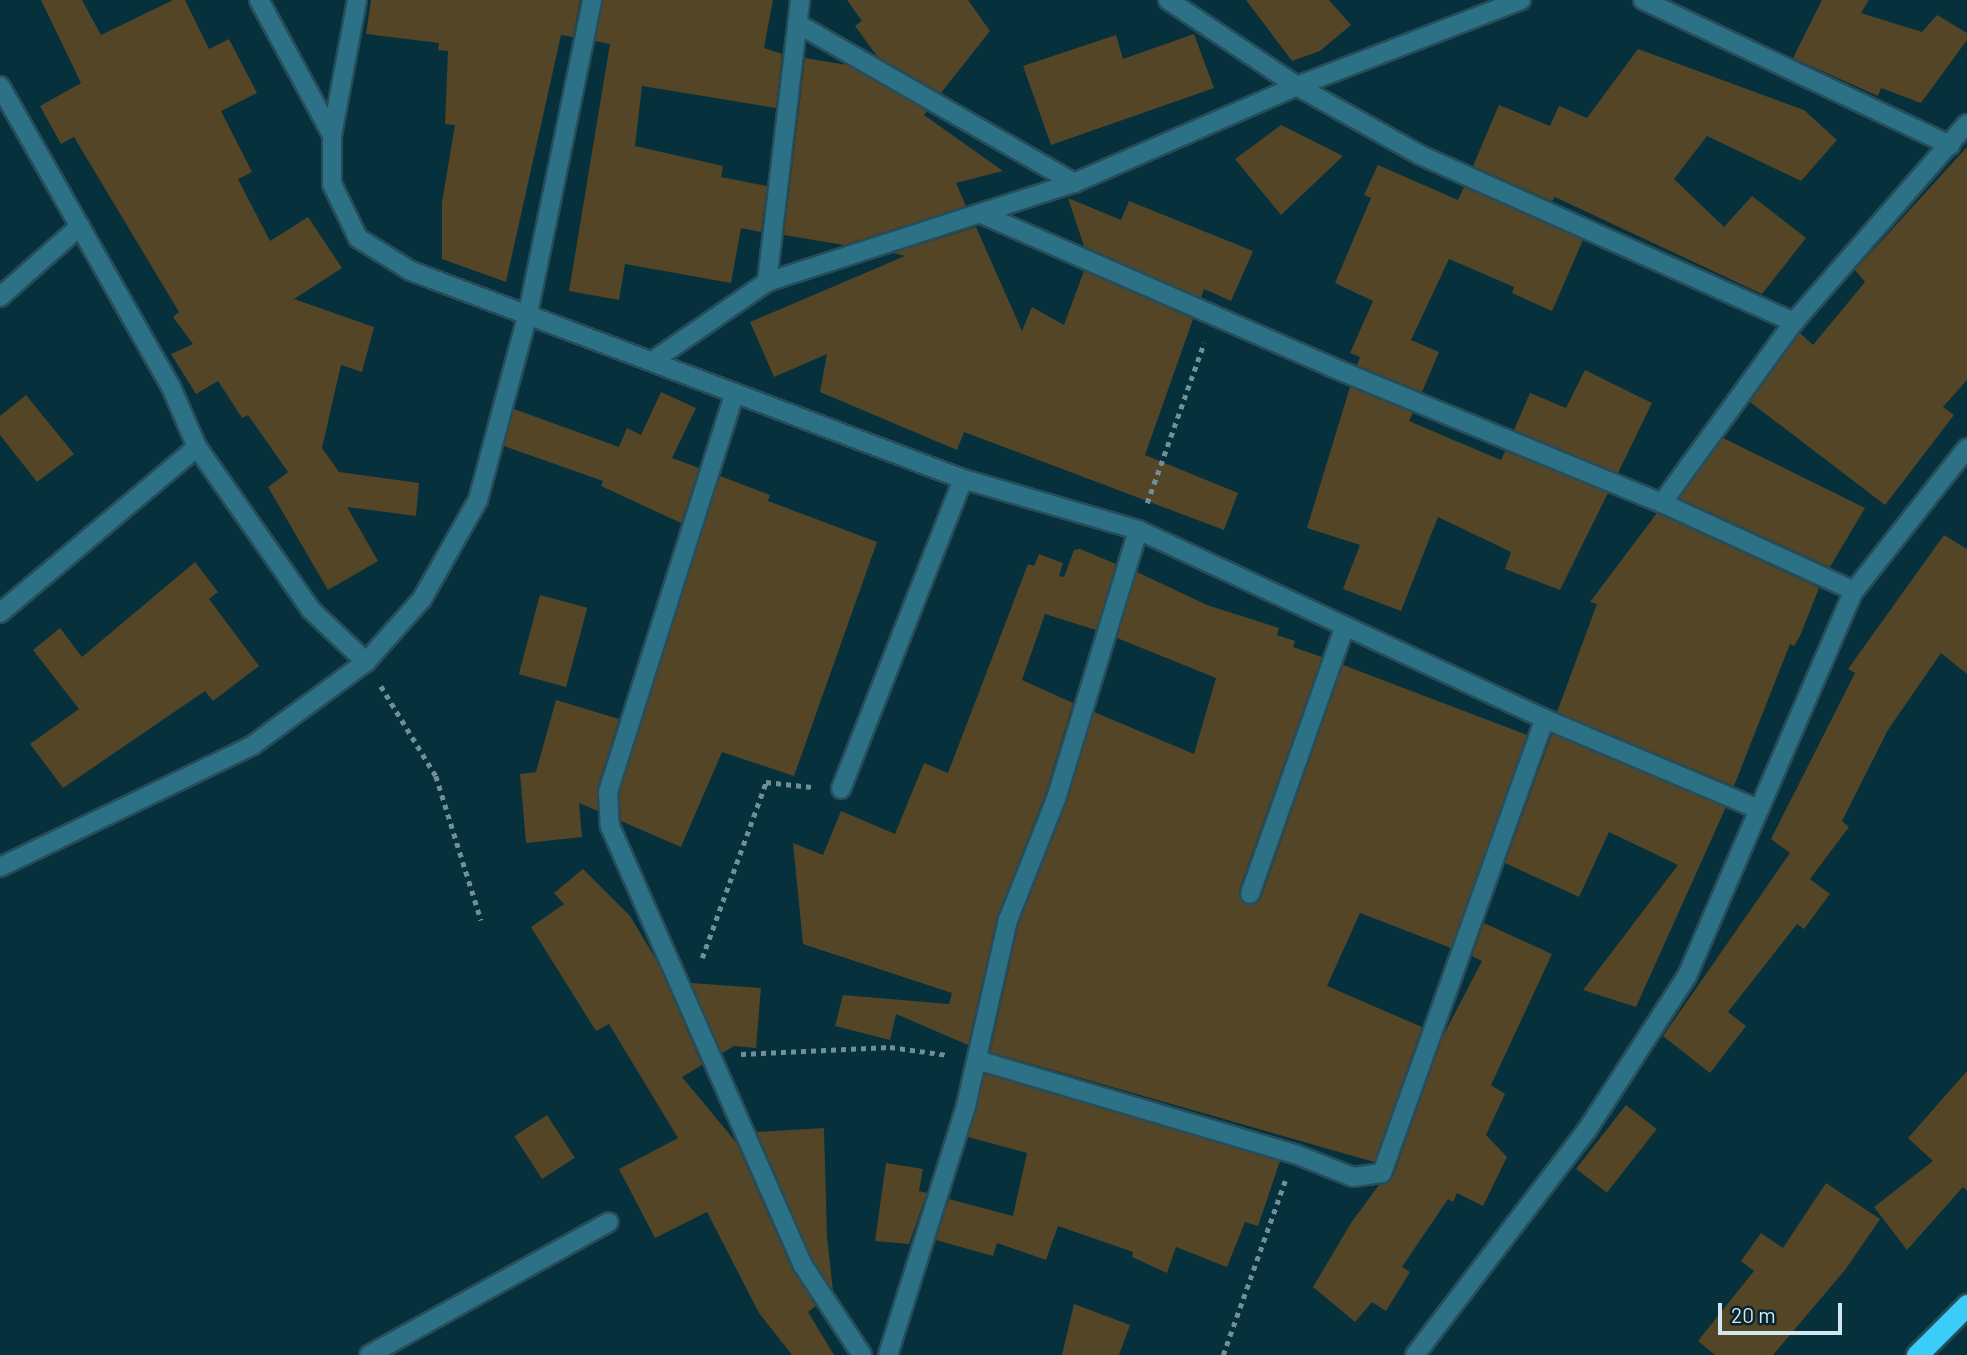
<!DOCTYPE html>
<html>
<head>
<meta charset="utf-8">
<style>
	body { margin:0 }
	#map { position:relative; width:1967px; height:1355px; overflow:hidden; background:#05303c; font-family:Barlow,sans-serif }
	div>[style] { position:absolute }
	.building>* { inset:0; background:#544527; transform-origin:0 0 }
	.path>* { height:4.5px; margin-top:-2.25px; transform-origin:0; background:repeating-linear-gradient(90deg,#708f99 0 5px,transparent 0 10px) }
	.roads { filter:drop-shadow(2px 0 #264d59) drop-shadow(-2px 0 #264d59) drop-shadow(0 2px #264d59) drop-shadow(0 -2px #264d59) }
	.minor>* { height:18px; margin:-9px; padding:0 9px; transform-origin:9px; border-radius:9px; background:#2d7186 }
	.highway>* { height:21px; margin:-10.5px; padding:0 10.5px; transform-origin:10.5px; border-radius:10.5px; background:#39cdf8 }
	span { translate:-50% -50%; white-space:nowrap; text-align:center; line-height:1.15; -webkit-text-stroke:7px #06252e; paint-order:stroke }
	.scale { position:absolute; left:1718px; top:1303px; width:124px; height:32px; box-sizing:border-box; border:4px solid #d2e7ef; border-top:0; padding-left:9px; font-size:21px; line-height:24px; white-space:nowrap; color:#d2e7ef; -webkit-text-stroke:5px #06252e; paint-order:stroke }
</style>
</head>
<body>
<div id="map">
	<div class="building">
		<div style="clip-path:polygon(41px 0,82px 0,101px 35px,173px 0,185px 0,209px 49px,229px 39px,257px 93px,221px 111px,252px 172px,238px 179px,270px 241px,308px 217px,342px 268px,294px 299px,374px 327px,362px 372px,341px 365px,322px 448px,339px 472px,419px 483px,416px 516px,347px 507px,378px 561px,328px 590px,268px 487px,288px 472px,248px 415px,242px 418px,218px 381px,196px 394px,171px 354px,193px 344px,173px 317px,179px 312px,74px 137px,61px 144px,40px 106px,81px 83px)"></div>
		<div style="clip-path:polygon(371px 0,580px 0,573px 37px,561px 35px,506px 282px,442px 259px,442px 202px,455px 125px,445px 124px,448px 51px,438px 50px,439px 43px,366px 34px)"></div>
		<div style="clip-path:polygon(603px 0,773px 0,764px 48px,782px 54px,776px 108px,642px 86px,635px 146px,723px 166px,721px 177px,767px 186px,761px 232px,741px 228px,731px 283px,625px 264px,619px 300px,569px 291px,610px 44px,595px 41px)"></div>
		<div style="clip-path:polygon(847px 0,968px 0,990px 31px,941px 93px,877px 56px,855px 26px,862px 21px)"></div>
		<div style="clip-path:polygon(1246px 0,1329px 0,1351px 25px,1320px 51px,1292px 61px)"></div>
		<div style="clip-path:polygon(1822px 0,1869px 0,1861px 13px,1922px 32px,1937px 15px,1967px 33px,1967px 40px,1921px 103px,1881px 88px,1878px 96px,1793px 58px)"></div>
		<div style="clip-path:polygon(1194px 34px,1214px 88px,1051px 145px,1023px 66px,1116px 35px,1123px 59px)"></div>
		<div style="clip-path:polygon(1638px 49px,1804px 110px,1837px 140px,1801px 181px,1707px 136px,1674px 179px,1724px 227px,1752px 196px,1806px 238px,1762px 294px,1555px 197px,1552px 201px,1473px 166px,1499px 105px,1550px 126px,1559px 106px,1587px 118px)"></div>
		<div style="clip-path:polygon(805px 58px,847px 65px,927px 111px,924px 115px,1003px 171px,956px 183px,966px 206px,844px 245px,784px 235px)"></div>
		<div style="clip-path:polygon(1281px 125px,1343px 156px,1281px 215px,1235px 159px)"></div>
		<div style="clip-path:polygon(1967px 147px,1967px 380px,1943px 407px,1954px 415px,1885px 505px,1750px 402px,1800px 333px,1813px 345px,1865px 282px,1855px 270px)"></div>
		<div style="clip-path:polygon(1378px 165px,1458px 200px,1464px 187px,1583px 240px,1552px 311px,1512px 293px,1514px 287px,1449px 259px,1411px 340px,1439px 352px,1422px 392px,1357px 365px,1360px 357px,1350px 353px,1373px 301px,1335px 283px,1371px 198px,1364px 195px)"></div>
		<div style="clip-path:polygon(1068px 198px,1121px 220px,1129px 201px,1253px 251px,1231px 301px,1204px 289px,1201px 298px,1084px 246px)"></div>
		<div style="clip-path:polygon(976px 227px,1022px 331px,1032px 307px,1064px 325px,1084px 271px,1193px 319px,1145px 455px,1238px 493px,1224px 530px,964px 432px,957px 450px,820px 392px,827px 354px,774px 377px,750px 322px,905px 256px,893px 253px)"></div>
		<div style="clip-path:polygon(1585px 370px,1652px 403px,1618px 473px,1514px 430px,1530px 393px,1566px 408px)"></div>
		<div style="clip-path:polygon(1350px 387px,1413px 413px,1409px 421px,1444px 436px,1501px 460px,1505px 451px,1608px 493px,1560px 590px,1505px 569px,1511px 552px,1438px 517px,1401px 611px,1343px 589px,1360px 545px,1307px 528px)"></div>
		<div style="clip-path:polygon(661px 392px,696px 408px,672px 458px,699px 468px,681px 523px,601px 486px,603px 481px,504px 446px,514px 409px,619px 447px,627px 428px,641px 435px)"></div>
		<div style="clip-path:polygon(26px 395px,74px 454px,37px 482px,0 435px,0 416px)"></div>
		<div style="clip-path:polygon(1723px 438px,1865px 508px,1830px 567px,1679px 498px)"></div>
		<div style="clip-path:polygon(720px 476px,770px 495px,768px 501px,877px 542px,794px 776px,722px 752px,681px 847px,621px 821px,619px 793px)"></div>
		<div style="clip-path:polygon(1657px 513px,1819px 588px,1800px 636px,1794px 646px,1790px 644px,1734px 786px,1557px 712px,1597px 604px,1590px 602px)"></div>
		<div style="clip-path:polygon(1944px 535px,1967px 549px,1967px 674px,1941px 653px,1888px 730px,1842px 821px,1849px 827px,1810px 879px,1830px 894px,1804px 929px,1797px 924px,1728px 1012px,1746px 1026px,1710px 1073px,1663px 1036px,1790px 853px,1771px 839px,1855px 673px,1848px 669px)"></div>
		<div style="clip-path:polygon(1080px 549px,1116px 564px,1096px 630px,1045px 614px,1022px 680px,1073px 703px,1045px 795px,997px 917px,968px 1045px,896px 1014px,890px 1040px,835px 1026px,843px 995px,949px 1004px,952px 993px,803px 944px,793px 843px,823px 855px,841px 811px,895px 834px,924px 763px,948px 773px,1028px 564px,1034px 566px,1039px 554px,1063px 563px,1059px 576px,1064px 577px,1074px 550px)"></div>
		<div style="clip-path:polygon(195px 562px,218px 592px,209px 599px,259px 666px,213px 701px,205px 691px,63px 788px,30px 744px,79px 709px,33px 650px,60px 628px,82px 657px)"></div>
		<div style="clip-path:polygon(1137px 572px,1207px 605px,1279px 628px,1277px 635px,1295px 641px,1293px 647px,1322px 657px,1239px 890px,1246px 904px,1261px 898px,1343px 665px,1527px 735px,1451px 948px,1360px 913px,1327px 986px,1422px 1027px,1374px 1162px,990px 1052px,1019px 923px,1067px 802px,1094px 712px,1194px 754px,1216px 678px,1117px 638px)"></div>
		<div style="left:540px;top:595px;width:49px;height:82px;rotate:15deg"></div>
		<div style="clip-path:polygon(556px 700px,619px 719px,597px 789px,598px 811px,579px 803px,582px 837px,526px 843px,520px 774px,536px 772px)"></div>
		<div style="clip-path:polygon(1552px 734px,1726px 807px,1636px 1007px,1583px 990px,1678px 865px,1609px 832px,1579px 897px,1505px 863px)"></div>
		<div style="clip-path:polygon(583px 869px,630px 916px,657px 961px,702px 1065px,682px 1077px,736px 1142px,792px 1269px,816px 1306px,808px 1312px,834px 1355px,792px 1355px,759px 1313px,707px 1212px,655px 1238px,619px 1169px,678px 1138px,609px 1024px,596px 1031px,531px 927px,564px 904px,554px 893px)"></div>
		<div style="clip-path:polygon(1484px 923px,1552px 954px,1491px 1085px,1505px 1094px,1486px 1135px,1507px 1157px,1483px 1206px,1457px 1193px,1453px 1202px,1448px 1199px,1402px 1267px,1410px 1272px,1386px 1311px,1372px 1302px,1355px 1322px,1313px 1287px,1351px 1223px,1379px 1185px,1393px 1177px,1443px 1036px,1482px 961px,1472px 956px)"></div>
		<div style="clip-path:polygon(691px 983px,761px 988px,756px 1048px,734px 1046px,722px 1053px)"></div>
		<div style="clip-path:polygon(1967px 1071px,1967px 1191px,1963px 1187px,1907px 1250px,1874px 1207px,1933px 1161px,1908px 1138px)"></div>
		<div style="clip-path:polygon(985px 1074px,1280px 1161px,1258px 1226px,1245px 1222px,1227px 1267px,1176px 1247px,1167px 1273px,1132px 1257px,1133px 1252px,1058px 1226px,1046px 1260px,997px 1243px,993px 1256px,936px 1240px,949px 1199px,1013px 1216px,1027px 1153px,968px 1137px)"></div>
		<div style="left:1626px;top:1105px;width:39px;height:81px;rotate:38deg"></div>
		<div style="left:547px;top:1115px;width:51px;height:39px;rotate:57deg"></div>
		<div style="clip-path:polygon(824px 1128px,827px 1237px,833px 1291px,812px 1259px,757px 1132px)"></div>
		<div style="clip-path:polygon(886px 1163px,923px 1169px,919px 1191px,927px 1193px,909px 1244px,875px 1241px)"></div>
		<div style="clip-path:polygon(1826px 1183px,1880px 1219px,1845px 1270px,1773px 1355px,1715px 1355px,1698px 1341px,1754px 1271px,1741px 1261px,1761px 1233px,1783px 1248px)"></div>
		<div style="clip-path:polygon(1074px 1304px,1130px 1325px,1119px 1355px,1062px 1355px)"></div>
	</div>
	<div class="path">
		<div style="left:1147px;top:503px;width:170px;rotate:-70.4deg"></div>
		<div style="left:381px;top:686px;width:105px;rotate:58.6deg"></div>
		<div style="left:436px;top:776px;width:151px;rotate:72.6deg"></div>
		<div style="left:702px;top:958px;width:187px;rotate:-70deg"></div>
		<div style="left:766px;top:782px;width:46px;rotate:6.2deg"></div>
		<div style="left:741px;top:1054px;width:149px;rotate:-2.7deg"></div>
		<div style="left:890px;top:1047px;width:59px;rotate:7.9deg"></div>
		<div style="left:1223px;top:1355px;width:185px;rotate:-70.4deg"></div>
	</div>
	<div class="roads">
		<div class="minor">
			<div style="left:259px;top:0;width:153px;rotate:61.6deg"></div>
			<div style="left:332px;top:135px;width:49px;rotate:90deg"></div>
			<div style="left:332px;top:184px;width:60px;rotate:64.3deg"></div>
			<div style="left:358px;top:238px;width:62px;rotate:31.9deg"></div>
			<div style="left:411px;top:271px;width:590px;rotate:20.65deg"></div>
			<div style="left:963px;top:479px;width:182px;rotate:16.2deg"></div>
			<div style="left:1138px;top:530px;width:449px;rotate:24.9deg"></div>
			<div style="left:1545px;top:719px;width:229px;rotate:22.9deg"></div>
			<div style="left:1168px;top:0;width:155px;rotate:33.7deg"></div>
			<div style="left:1297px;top:86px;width:141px;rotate:29.3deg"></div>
			<div style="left:1420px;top:155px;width:410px;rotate:24.1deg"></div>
			<div style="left:1643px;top:0;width:340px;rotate:25.3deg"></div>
			<div style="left:798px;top:24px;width:319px;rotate:29.9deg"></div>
			<div style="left:0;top:86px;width:346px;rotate:60.4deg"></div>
			<div style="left:171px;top:387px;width:65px;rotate:66.6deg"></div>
			<div style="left:197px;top:447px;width:199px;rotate:55deg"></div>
			<div style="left:311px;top:610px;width:76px;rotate:43.4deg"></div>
			<div style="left:332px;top:135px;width:137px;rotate:-79.5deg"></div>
			<div style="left:984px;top:215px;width:377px;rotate:23.6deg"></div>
			<div style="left:1329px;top:366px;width:360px;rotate:22.4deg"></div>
			<div style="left:1662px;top:503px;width:211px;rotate:24.6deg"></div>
			<div style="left:767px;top:282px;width:284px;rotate:-83.3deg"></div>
			<div style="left:0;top:297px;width:107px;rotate:-41.6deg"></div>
			<div style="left:654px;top:360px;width:137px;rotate:-34.6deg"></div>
			<div style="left:767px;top:282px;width:323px;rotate:-17.9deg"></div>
			<div style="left:1074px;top:183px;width:243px;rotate:-23.5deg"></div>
			<div style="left:1297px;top:86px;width:240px;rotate:-21deg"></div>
			<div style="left:734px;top:395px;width:417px;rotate:107.6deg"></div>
			<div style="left:608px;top:792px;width:34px;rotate:87deg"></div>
			<div style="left:610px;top:826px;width:478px;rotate:66.3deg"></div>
			<div style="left:802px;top:1264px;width:109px;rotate:56.6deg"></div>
			<div style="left:1662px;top:503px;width:224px;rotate:-53.9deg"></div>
			<div style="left:1794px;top:322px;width:263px;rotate:-48.9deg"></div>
			<div style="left:0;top:613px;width:258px;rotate:-40.1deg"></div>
			<div style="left:841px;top:789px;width:333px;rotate:-68.5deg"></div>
			<div style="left:0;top:867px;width:281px;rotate:-25.7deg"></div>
			<div style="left:253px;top:745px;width:140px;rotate:-36.3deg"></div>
			<div style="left:366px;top:662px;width:84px;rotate:-48.4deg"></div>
			<div style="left:422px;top:599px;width:114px;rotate:-60.5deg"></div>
			<div style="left:478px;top:500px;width:194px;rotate:-75deg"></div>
			<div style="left:528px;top:313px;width:319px;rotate:-78.4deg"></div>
			<div style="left:1250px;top:894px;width:284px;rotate:-70.5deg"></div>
			<div style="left:977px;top:1060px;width:332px;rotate:16.5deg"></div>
			<div style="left:1295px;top:1154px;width:62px;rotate:21.6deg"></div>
			<div style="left:1353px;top:1177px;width:29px;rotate:-8deg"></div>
			<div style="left:1382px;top:1173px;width:482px;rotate:-70.3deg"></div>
			<div style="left:369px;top:1355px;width:274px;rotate:-29deg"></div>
			<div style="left:888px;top:1355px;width:261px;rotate:-72.6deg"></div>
			<div style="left:966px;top:1106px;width:191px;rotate:-77.3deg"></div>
			<div style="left:1008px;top:920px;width:130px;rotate:-68.4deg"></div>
			<div style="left:1056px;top:799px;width:281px;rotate:-73deg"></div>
			<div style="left:1415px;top:1355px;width:283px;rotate:-52.6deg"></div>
			<div style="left:1587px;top:1130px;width:184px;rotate:-57deg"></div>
			<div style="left:1687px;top:976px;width:420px;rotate:-66.6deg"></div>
			<div style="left:1854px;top:591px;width:182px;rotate:-51.7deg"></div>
		</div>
		<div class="highway">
			<div style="left:1917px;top:1355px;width:71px;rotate:-45deg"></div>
		</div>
	</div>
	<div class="scale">20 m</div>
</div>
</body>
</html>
